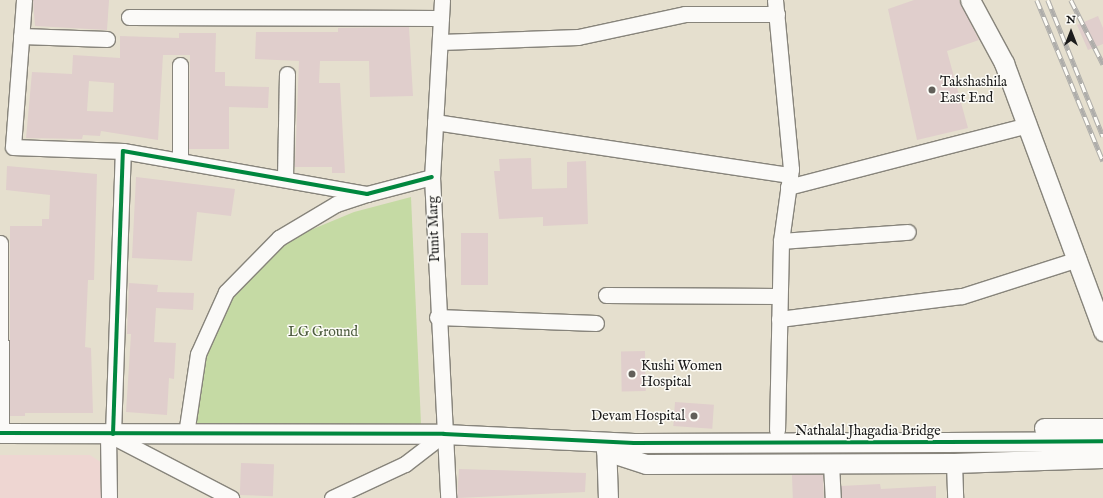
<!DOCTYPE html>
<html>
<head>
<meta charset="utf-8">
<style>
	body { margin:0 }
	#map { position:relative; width:1103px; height:498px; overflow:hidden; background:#e5dfce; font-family:"IM FELL English",serif }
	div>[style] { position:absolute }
	.built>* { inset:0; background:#eed6d2 }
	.green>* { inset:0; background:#c5daa4 }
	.building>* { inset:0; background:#e0cecc; transform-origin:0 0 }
	.roads { filter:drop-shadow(1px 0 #87847b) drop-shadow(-1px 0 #87847b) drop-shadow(0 1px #87847b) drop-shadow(0 -1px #87847b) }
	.minor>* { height:15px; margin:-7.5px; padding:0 7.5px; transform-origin:7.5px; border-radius:7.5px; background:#fbfaf8 }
	.tertiary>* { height:19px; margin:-9.5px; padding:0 9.5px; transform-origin:9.5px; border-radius:9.5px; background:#fbfaf8 }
	.rail>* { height:4.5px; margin-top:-2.25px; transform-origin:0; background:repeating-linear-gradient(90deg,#fdfcf7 0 9px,#aeadaa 0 18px); box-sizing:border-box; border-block:1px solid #aeadaa }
	.cycleway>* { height:4px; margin:-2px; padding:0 2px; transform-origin:2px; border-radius:2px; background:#00873e }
	.dots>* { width:11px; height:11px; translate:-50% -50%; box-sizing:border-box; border:2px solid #fdfcf7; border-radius:50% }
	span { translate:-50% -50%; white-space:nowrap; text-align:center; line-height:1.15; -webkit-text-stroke:3px #fdfcf7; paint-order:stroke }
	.poi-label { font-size:14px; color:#1c1c1c }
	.left { translate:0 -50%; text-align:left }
	.right { translate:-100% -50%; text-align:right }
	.street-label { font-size:14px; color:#1c1c1c }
	.park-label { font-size:14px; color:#4e5d40 }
	.north { position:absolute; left:1051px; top:12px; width:40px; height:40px; -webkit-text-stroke:3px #fdfcf7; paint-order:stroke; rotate:0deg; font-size:11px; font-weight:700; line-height:16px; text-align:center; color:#1c1c1c }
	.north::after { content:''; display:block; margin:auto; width:14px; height:18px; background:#1c1c1c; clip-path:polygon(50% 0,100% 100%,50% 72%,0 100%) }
</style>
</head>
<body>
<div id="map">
	<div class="built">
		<div style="clip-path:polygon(0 455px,90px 455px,102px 463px,102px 498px,0 498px)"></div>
	</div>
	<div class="green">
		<div style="clip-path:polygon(411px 197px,421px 424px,194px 424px,204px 354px,229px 299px,276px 251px,301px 234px,354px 212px)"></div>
	</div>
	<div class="building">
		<div style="clip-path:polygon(33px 0,109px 0,107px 30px,35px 26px)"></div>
		<div style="clip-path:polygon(914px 0,959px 0,979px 40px,947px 51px,968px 128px,917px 140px,888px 9px)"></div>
		<div style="clip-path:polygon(1098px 16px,1103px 28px,1103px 44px,1088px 50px,1077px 25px)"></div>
		<div style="clip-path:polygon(388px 27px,409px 27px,413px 96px,370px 97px,369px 61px,320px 61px,319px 83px,340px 83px,345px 173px,332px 173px,332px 167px,295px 167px,299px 61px,255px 59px,256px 32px,338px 32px,338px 28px)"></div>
		<div style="clip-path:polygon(evenodd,179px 33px,216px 33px,215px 72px,225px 72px,225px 86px,269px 87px,268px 108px,229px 107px,229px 149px,189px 149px,190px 55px,163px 55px,158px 140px,101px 131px,100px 136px,83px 135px,82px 139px,26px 138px,32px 72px,72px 74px,73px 55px,120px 58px,120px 36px,179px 38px,179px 33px,89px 81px,114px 83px,113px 112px,87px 111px,89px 81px)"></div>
		<div style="clip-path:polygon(531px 158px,532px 189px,567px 188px,567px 162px,586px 161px,588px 224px,543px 226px,543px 217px,499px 219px,494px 171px,500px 171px,499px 159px)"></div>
		<div style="clip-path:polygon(7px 166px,97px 174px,94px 280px,88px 280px,85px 347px,91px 348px,93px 413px,25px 413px,25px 416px,10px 416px,10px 226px,42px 226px,42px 219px,49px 219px,50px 195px,6px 190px)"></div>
		<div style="clip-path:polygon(136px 177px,235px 189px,231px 216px,197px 212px,192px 261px,132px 258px)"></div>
		<div style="left:461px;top:233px;width:27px;height:52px"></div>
		<div style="clip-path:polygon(129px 283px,158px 285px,157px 292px,194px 293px,193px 310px,156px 308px,154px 342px,176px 343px,174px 379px,169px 378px,167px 415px,126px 412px,131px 334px,127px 334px)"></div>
		<div style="left:645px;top:351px;width:40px;height:24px;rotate:89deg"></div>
		<div style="left:675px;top:402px;width:39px;height:24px;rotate:4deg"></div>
		<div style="left:241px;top:463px;width:33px;height:32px;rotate:2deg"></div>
		<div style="clip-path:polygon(459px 469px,586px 473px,585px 492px,457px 498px)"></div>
		<div style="left:823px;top:474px;width:24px;height:31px;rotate:88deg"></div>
		<div style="clip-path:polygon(880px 484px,881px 489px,936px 486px,936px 498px,842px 498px,841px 486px)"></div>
	</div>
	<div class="roads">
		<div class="minor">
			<div style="left:24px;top:0;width:147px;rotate:94.3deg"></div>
			<div style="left:13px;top:147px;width:110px;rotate:2.1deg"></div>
			<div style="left:442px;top:0;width:177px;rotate:93.2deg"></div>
			<div style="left:432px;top:177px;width:321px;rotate:87.1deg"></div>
			<div style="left:775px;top:0;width:170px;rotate:84.6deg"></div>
			<div style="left:791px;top:169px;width:73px;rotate:97.9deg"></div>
			<div style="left:781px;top:241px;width:189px;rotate:91.2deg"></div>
			<div style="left:129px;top:17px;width:312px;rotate:0.2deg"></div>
			<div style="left:21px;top:36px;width:86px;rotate:2deg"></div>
			<div style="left:440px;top:42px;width:138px;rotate:-2.1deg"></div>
			<div style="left:578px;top:37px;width:109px;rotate:-12.1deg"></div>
			<div style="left:685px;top:14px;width:92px"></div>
			<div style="left:435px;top:122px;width:359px;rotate:8.5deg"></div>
			<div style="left:180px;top:159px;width:94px;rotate:-90deg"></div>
			<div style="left:285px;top:178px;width:104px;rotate:-88.9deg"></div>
			<div style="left:788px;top:187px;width:248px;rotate:-14.5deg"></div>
			<div style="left:781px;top:241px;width:127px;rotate:-4.1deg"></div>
			<div style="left:0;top:243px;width:190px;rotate:89.7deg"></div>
			<div style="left:606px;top:295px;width:173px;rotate:0.3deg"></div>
			<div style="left:437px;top:317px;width:159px;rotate:2.2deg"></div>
			<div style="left:779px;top:319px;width:184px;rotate:-7.2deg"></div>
			<div style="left:962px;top:296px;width:122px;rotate:-17.7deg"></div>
			<div style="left:113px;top:434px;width:283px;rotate:-88deg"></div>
			<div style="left:123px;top:151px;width:248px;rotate:10deg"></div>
			<div style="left:367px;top:194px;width:67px;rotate:-14.7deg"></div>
			<div style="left:186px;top:434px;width:81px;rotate:-81.5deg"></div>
			<div style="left:198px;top:354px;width:68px;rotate:-65.7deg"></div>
			<div style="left:226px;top:292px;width:76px;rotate:-45.5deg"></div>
			<div style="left:279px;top:238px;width:66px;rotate:-30.8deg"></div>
			<div style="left:336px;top:204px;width:32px;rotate:-18deg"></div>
			<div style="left:954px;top:463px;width:35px;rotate:88deg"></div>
			<div style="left:831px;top:464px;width:34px;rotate:87deg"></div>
			<div style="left:109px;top:498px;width:64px;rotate:-90.9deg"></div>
			<div style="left:108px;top:434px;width:139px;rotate:27.5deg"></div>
			<div style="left:332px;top:498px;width:81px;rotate:-25deg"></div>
			<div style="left:405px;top:464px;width:49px;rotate:-37.6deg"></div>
		</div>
		<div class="tertiary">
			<div style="left:970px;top:0;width:72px;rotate:61.6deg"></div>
			<div style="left:1004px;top:63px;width:286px;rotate:69.7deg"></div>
			<div style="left:1044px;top:428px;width:59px"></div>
			<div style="left:0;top:433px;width:444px;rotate:0.1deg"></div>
			<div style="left:444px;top:434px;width:190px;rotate:2.7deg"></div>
			<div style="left:634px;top:443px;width:469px;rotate:-0.2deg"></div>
			<div style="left:606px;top:442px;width:56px;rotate:88deg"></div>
			<div style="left:606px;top:451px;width:42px;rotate:18deg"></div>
			<div style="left:646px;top:464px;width:308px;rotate:-0.2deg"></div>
			<div style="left:954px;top:463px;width:149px;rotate:-1.9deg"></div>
		</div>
	</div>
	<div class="rail">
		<div style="left:1037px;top:0;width:174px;rotate:67.7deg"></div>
		<div style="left:1048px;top:0;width:147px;rotate:68deg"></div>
		<div style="left:1071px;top:0;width:72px;rotate:63.4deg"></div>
	</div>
	<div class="cycleway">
		<div style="left:0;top:433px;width:444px;rotate:0.1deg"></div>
		<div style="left:444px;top:434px;width:190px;rotate:2.7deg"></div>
		<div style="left:634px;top:443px;width:469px;rotate:-0.2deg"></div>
		<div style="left:113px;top:434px;width:283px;rotate:-88deg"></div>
		<div style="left:123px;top:151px;width:248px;rotate:10deg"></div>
		<div style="left:367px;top:194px;width:67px;rotate:-14.7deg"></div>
	</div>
	<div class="dots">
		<div style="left:932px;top:90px;background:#62605a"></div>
		<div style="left:632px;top:374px;background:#62605a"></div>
		<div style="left:694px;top:416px;background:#62605a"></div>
	</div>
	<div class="poi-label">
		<span class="left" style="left:940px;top:90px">Takshashila<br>East End</span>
		<span class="left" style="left:641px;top:374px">Kushi Women<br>Hospital</span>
		<span class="right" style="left:685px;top:416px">Devam Hospital</span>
	</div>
	<div class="street-label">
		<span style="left:434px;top:229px;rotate:-92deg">Punit Marg</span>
		<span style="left:868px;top:431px">Nathalal Jhagadia Bridge</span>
	</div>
	<div class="park-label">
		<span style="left:323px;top:332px">LG Ground</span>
	</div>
	<div class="north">N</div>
</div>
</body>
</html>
